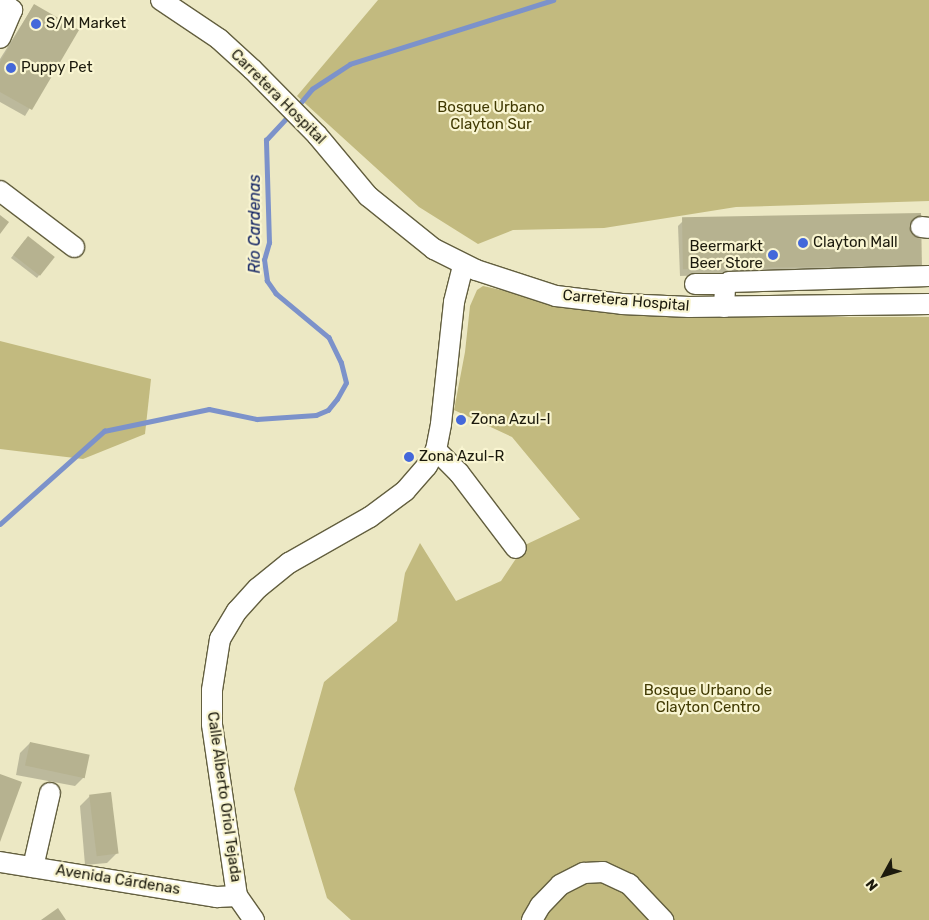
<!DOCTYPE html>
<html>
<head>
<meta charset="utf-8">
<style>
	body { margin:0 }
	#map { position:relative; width:929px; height:920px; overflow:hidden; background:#ece8c4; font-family:Rubik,sans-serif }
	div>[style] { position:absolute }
	.green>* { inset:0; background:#c2ba7f }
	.shadow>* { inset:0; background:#0003 }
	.stream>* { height:4.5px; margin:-2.25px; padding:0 2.25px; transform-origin:2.25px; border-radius:2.25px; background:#7c92ca }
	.building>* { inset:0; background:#b6b290; transform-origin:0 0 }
	.roads { filter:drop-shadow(1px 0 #635f3f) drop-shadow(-1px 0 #635f3f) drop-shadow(0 1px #635f3f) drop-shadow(0 -1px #635f3f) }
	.minor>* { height:20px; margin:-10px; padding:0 10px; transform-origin:10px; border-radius:10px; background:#fff }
	.dots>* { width:14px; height:14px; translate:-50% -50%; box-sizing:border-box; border:2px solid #f9f5d1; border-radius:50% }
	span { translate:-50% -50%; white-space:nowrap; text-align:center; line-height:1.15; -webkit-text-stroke:4.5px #f9f5d1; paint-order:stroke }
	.poi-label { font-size:15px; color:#1c1a0d }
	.left { translate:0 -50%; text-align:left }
	.right { translate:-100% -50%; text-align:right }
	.street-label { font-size:15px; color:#1c1a0d }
	.park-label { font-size:15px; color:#413a03 }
	.water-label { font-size:16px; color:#112263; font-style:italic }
	.north { position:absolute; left:859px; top:850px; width:50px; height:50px; -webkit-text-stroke:4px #f9f5d1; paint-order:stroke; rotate:231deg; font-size:14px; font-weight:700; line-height:20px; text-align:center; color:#1c1a0d }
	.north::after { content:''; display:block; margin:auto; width:18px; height:22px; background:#1c1a0d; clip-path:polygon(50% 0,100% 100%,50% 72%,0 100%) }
</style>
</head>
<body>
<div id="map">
	<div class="green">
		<div style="clip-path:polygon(378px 0,929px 0,929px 201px,736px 207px,604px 228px,513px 230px,478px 244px,419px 207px,297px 96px)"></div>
		<div style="clip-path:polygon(483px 286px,588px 309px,682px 317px,929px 317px,929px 920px,351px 920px,327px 898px,294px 789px,324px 682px,397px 621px,405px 573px,420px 543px,456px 601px,501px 581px,525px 545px,580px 519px,512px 437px,454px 410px,465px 352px,470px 306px,477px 290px)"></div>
		<div style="clip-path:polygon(0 341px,151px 379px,145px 434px,83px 459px,0 449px)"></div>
	</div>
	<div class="shadow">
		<div style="clip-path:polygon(34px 5px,77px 30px,25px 116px,0 102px,0 59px)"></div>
		<div style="clip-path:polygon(683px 221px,921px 265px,916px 270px,680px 276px,678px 226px)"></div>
		<div style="clip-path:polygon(25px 240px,53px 257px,37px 278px,11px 258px)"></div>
		<div style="clip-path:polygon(30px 743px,85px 776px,75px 786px,16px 775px,20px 753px)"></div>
		<div style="clip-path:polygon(90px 796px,117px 853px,107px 863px,85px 865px,80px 806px)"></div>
	</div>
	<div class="stream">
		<div style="left:297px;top:107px;width:23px;rotate:-50deg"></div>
		<div style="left:312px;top:89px;width:45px;rotate:-33.3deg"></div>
		<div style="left:350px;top:64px;width:213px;rotate:-17.5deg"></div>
		<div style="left:0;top:524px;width:140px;rotate:-41.8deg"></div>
		<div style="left:104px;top:431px;width:107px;rotate:-11.8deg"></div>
		<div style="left:209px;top:409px;width:49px;rotate:11.8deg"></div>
		<div style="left:257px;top:419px;width:59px;rotate:-3.9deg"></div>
		<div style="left:316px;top:415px;width:13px;rotate:-23deg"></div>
		<div style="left:328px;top:410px;width:14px;rotate:-51deg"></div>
		<div style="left:337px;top:399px;width:18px;rotate:-61deg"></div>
		<div style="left:346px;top:383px;width:21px;rotate:-104deg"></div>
		<div style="left:341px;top:363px;width:28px;rotate:-116deg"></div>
		<div style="left:329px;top:338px;width:69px;rotate:-140.3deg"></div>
		<div style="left:276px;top:294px;width:16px;rotate:-125deg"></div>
		<div style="left:267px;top:281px;width:21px;rotate:-98deg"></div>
		<div style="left:264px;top:260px;width:18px;rotate:-74deg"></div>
		<div style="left:269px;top:243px;width:103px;rotate:-91.7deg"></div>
		<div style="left:266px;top:140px;width:35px;rotate:-47deg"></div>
	</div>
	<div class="building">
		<div style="clip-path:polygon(34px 4px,79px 30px,32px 110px,0 92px,0 62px)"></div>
		<div style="left:921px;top:213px;width:52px;height:239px;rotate:89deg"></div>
		<div style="clip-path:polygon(0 215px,9px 222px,0 234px)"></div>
		<div style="left:28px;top:236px;width:34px;height:24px;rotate:38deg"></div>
		<div style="left:30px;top:742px;width:61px;height:24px;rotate:12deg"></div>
		<div style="clip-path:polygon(0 774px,22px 782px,0 842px)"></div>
		<div style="left:111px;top:792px;width:62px;height:22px;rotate:83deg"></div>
		<div style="clip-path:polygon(58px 908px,66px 920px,41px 920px)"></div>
	</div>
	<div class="roads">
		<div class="minor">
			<div style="left:0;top:0;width:16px;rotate:40deg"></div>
			<div style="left:12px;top:10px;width:30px;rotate:113deg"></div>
			<div style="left:161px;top:0;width:70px;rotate:33.9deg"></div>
			<div style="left:219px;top:39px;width:45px;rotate:42.3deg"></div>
			<div style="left:252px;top:69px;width:93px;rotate:45.4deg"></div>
			<div style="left:317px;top:135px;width:80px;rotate:50.1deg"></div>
			<div style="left:368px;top:196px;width:85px;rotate:38.8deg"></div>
			<div style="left:434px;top:249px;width:47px;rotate:26.6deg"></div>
			<div style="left:476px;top:270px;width:84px;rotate:18deg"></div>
			<div style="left:556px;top:296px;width:66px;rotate:6.9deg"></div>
			<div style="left:622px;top:304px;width:67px;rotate:2.6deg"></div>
			<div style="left:689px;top:307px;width:240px;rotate:-0.7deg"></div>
			<div style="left:0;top:191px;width:93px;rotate:37.1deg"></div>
			<div style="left:921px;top:227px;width:8px;rotate:7deg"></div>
			<div style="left:695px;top:284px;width:31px"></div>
			<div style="left:724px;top:307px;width:20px;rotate:-87deg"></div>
			<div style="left:725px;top:287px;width:6px;rotate:-51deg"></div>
			<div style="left:729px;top:282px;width:200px;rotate:-1.7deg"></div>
			<div style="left:436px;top:450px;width:33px;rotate:45deg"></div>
			<div style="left:459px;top:473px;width:94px;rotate:52.8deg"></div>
			<div style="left:0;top:862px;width:220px;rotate:9.2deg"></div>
			<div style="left:217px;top:897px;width:20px;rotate:-3deg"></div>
			<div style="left:33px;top:867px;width:76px;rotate:-77.1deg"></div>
			<div style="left:254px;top:920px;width:29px;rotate:-125deg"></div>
			<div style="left:237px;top:896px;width:174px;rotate:-98.3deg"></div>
			<div style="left:212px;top:724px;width:34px;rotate:-90deg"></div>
			<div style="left:212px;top:690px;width:52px;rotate:-81.1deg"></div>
			<div style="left:220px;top:639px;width:33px;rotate:-59deg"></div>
			<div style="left:237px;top:611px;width:31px;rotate:-48deg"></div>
			<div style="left:258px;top:588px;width:40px;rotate:-39deg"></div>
			<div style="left:289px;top:563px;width:93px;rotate:-29.6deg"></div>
			<div style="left:370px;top:517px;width:44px;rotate:-36.6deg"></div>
			<div style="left:405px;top:491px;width:33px;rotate:-49deg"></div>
			<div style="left:427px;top:466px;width:18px;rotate:-61deg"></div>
			<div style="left:436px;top:450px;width:26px;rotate:-79deg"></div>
			<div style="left:441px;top:424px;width:123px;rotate:-83.9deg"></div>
			<div style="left:454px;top:302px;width:38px;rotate:-76deg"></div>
			<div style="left:532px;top:920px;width:16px;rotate:-60deg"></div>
			<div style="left:540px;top:906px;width:29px;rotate:-46deg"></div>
			<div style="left:560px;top:885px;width:27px;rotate:-27deg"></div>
			<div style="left:584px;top:873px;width:19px;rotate:-3deg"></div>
			<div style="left:603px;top:872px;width:29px;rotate:25deg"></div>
			<div style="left:629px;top:884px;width:50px;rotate:46.6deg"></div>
		</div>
	</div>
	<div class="dots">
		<div style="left:36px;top:24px;background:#4468da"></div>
		<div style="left:11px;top:68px;background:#4468da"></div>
		<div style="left:803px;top:243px;background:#4468da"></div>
		<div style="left:773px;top:255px;background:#4468da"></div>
		<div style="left:461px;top:420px;background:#4468da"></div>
		<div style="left:409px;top:457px;background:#4468da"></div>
	</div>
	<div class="poi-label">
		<span class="left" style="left:46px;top:24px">S/M Market</span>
		<span class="left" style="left:21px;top:68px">Puppy Pet</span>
		<span class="left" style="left:813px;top:243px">Clayton Mall</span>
		<span class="right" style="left:763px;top:255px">Beermarkt<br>Beer Store</span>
		<span class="left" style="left:471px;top:420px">Zona Azul-I</span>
		<span class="left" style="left:419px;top:457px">Zona Azul-R</span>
	</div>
	<div class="street-label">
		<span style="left:278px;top:97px;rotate:45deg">Carretera Hospital</span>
		<span style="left:626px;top:301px;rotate:5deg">Carretera Hospital</span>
		<span style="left:224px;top:797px;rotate:82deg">Calle Alberto Oriol Tejada</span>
		<span style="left:118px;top:880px;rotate:9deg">Avenida Cárdenas</span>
	</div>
	<div class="park-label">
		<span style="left:491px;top:116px">Bosque Urbano<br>Clayton Sur</span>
		<span style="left:708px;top:699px">Bosque Urbano de<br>Clayton Centro</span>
	</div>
	<div class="water-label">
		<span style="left:255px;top:224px;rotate:-90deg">Río Cardenas</span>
	</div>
	<div class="north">N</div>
</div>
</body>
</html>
